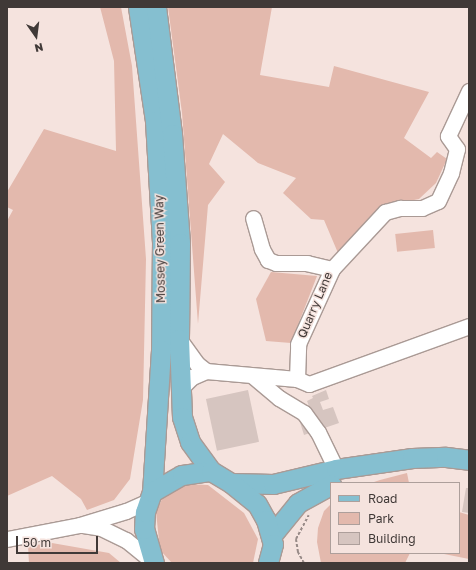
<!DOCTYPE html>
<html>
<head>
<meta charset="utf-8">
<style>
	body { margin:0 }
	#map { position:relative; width:476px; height:570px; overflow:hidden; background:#f5e3de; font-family:"Golos Text",sans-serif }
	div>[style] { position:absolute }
	.green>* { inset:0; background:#e3b9ad; transform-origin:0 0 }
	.building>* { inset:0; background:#d6c5c0; transform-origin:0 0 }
	.path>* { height:2px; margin-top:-1px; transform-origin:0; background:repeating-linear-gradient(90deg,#988b88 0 3px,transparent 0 5px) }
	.roads { filter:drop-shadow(1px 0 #aa9a95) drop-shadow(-1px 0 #aa9a95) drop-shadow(0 1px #aa9a95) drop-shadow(0 -1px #aa9a95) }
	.minor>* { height:15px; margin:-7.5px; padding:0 7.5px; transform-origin:7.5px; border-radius:7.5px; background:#fff }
	.major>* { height:19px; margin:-9.5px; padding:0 9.5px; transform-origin:9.5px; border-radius:9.5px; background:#85bfd0 }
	span { translate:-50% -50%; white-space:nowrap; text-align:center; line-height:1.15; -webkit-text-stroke:3px #f5e3de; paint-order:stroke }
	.street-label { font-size:12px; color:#403937 }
	.frame { position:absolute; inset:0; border:8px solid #403937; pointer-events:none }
	.legend { position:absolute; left:330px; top:482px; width:130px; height:72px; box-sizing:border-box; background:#f5e3de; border:1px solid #ad9f9b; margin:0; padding:5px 7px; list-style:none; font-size:12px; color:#403937 }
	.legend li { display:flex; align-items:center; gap:8px; height:20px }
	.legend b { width:20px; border:1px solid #ad9f9b }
	.north { position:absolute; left:16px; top:16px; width:40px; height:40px; -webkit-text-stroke:3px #f5e3de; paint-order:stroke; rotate:166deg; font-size:11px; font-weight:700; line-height:16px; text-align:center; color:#403937 }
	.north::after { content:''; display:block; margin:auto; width:14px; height:18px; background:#403937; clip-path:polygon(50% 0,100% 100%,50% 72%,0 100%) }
	.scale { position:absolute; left:16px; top:536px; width:82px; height:18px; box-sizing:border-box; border:2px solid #403937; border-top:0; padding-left:5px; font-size:12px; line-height:14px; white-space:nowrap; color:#403937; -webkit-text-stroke:3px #f5e3de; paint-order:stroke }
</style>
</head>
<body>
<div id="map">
	<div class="green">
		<div style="clip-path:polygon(100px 7px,121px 7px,132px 66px,146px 259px,143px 400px,130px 479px,114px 500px,87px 510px,81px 499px,52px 476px,7px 496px,7px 221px,13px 210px,7px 207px,7px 192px,44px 129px,116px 151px,114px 61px)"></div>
		<div style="clip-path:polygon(168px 7px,272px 7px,260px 75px,329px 87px,334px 66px,429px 92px,404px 138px,431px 158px,437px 152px,447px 159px,436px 183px,419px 199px,384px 206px,338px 253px,324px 220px,311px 219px,283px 193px,296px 178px,258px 163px,223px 134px,209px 164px,225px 182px,208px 205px,198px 324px,182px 113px)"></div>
		<div style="left:433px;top:230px;width:18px;height:38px;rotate:84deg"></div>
		<div style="clip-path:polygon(271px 272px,317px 276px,291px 343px,266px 341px,256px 299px)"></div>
		<div style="clip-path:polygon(407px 473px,409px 483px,371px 483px,380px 480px)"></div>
		<div style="clip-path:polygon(186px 484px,208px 485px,244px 513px,258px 539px,253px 563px,172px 563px,160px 550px,156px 512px,167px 488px)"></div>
		<div style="clip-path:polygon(331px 504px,331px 553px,410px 553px,405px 563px,321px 563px,317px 542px,318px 528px,324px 511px)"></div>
		<div style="clip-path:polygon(459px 512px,469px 515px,469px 559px,439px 553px,459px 553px)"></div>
		<div style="clip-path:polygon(52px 543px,109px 553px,121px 563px,29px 563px,28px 546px)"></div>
	</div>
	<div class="building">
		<div style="left:248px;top:390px;width:53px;height:43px;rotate:78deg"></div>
		<div style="clip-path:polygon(326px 390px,329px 399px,320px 402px,323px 410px,333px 407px,339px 423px,304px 435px,299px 419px,312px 414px,307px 401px,313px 398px,312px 396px)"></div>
		<div style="clip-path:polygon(466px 488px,469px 488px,469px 513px,462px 512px)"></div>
	</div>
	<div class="path">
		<div style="left:304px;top:563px;width:13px;rotate:-119deg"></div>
		<div style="left:298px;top:552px;width:13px;rotate:-99deg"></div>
		<div style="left:296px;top:539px;width:27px;rotate:-62deg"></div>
	</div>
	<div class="roads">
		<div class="minor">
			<div style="left:332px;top:269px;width:78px;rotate:-47.1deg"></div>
			<div style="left:385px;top:212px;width:16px;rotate:-15deg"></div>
			<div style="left:400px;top:208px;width:22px"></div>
			<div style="left:422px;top:208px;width:17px;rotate:-24deg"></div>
			<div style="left:438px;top:201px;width:31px;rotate:-65deg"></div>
			<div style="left:451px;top:173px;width:25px;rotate:-76deg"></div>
			<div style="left:457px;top:149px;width:16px;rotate:-125deg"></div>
			<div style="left:448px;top:136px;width:50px;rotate:-65deg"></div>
			<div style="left:179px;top:339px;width:31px;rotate:54deg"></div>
			<div style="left:197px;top:364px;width:11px;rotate:38deg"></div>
			<div style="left:206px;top:371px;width:91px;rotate:5deg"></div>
			<div style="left:297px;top:379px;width:35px;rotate:-88deg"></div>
			<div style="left:298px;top:344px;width:82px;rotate:-65.6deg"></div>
			<div style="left:332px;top:269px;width:26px;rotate:-167deg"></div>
			<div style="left:307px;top:263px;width:31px;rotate:180deg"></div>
			<div style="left:276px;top:263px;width:9px;rotate:-159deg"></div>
			<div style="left:268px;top:260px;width:13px;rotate:-119deg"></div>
			<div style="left:262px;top:249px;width:32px;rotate:-106deg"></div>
			<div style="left:254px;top:377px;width:33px;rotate:40deg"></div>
			<div style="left:279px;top:398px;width:29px;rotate:31deg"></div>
			<div style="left:304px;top:413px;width:24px;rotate:54deg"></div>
			<div style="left:318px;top:432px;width:41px;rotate:64.1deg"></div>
			<div style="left:297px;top:379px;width:13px;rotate:23deg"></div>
			<div style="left:309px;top:384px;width:170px;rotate:-19.9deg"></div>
			<div style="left:180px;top:389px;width:17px;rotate:-45deg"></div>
			<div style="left:192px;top:377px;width:15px;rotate:-23deg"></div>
			<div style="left:83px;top:525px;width:18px;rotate:9deg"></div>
			<div style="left:101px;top:528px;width:28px;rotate:26deg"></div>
			<div style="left:126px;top:540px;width:32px;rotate:39deg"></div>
			<div style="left:7px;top:539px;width:74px;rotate:-10.9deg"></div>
			<div style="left:80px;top:525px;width:48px;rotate:-16.9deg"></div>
			<div style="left:126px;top:511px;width:24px;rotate:-24deg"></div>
		</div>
		<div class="major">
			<div style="left:138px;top:7px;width:115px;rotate:81.5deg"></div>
			<div style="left:155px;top:121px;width:121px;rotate:86.7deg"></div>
			<div style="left:162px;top:242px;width:108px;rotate:90.5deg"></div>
			<div style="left:161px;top:350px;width:142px;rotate:93.6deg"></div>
			<div style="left:156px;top:7px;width:128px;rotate:82.8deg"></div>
			<div style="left:172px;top:134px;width:109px;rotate:85.8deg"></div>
			<div style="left:180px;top:243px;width:96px;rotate:90.6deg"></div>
			<div style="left:179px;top:339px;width:78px;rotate:87.8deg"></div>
			<div style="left:182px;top:417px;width:26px;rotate:72deg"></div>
			<div style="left:190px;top:442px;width:36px;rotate:54deg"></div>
			<div style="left:231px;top:483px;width:42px;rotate:1.4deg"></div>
			<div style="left:273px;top:484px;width:65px;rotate:-13.4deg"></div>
			<div style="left:336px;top:469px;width:77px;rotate:-8.2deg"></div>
			<div style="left:412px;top:458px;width:34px;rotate:-2deg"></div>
			<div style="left:446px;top:457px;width:23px;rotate:7deg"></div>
			<div style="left:272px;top:535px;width:41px;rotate:-50.9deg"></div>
			<div style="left:298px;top:503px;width:38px;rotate:-29deg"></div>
			<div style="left:154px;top:563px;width:35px;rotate:-106deg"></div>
			<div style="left:144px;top:529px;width:17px;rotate:-87deg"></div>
			<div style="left:145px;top:512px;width:21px;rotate:-71deg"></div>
			<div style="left:152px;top:492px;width:34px;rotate:-30deg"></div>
			<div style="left:182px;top:475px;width:29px;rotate:-8deg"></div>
			<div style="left:211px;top:471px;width:23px;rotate:31deg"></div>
			<div style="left:231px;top:483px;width:33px;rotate:39deg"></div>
			<div style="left:257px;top:504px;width:18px;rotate:61deg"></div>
			<div style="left:266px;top:520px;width:25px;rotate:74deg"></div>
			<div style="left:273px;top:544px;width:20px;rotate:105deg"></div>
		</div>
	</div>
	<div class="street-label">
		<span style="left:160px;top:249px;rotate:-91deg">Mossey Green Way</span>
		<span style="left:315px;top:305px;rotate:-67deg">Quarry Lane</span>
	</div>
	<div class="frame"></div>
	<ul class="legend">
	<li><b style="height:5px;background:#85bfd0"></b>Road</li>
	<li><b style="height:11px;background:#e3b9ad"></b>Park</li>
	<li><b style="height:11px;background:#d6c5c0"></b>Building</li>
	</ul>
	<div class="north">N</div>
	<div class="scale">50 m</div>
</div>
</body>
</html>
